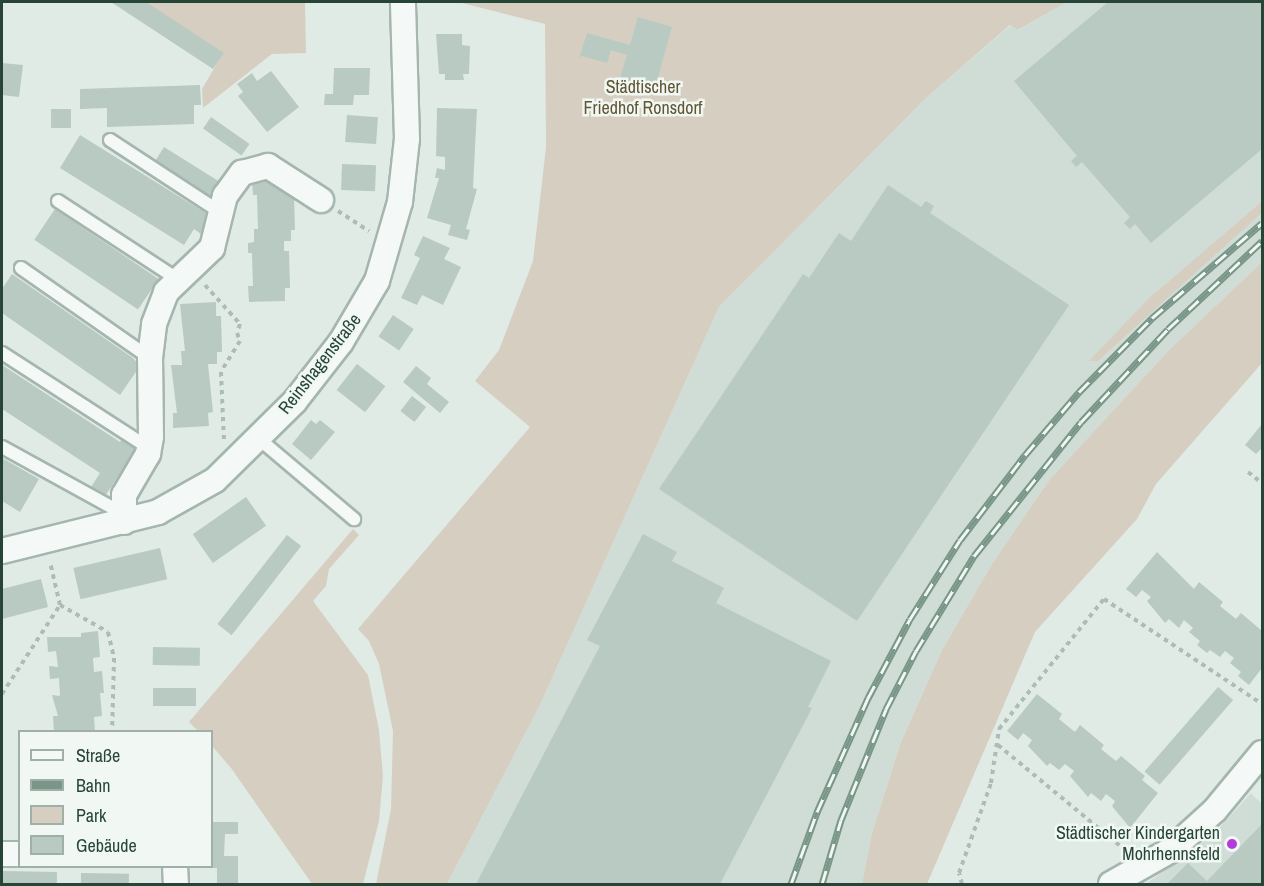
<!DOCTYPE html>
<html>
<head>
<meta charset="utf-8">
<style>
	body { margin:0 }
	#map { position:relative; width:1264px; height:886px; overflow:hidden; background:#e1ebe6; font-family:"Archivo Narrow",sans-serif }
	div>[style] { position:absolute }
	.built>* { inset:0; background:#cfddd6 }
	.green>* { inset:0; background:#d6cfc1 }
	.building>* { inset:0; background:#b8cac1; transform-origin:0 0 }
	.path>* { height:4px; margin-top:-2px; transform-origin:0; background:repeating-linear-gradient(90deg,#aebcb6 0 4.5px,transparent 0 9px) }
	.roads { filter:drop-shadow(2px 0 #a5b6ae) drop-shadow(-2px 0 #a5b6ae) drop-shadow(0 2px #a5b6ae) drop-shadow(0 -2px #a5b6ae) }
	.service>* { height:12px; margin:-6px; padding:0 6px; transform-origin:6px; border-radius:6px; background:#f4f9f7 }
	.minor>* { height:24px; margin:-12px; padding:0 12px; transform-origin:12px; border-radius:12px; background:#f4f9f7 }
	.rail>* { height:7px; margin-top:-3.5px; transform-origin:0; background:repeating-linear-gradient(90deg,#f1f8f4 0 14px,#799688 0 28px); box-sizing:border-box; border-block:2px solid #799688 }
	.dots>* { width:16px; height:16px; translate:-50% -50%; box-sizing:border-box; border:3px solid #f1f8f4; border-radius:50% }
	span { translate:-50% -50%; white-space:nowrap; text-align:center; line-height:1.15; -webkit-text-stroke:5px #f1f8f4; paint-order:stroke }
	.park-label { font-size:18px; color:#625533 }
	.street-label { font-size:18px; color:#274537 }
	.poi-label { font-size:18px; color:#274537 }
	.right { translate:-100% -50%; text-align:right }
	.frame { position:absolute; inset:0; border:3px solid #274537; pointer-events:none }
	.legend { position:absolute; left:18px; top:730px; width:195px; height:138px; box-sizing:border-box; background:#f1f8f4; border:2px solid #a0b0a8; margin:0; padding:8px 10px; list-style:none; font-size:18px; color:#274537 }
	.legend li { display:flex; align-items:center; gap:12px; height:30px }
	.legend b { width:30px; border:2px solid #a0b0a8 }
</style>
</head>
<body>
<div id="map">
	<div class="built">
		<div style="clip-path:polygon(1067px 2px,1262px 2px,1262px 201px,1150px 297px,1098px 361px,1262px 213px,1262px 262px,1169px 350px,1050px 479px,992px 564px,942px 650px,901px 742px,872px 833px,862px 884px,447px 884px,540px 705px,719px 307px,926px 98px,1011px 25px,1019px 30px)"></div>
		<div style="clip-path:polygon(1251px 793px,1262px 804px,1262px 884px,1146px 884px,1213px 835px)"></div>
	</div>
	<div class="green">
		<div style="clip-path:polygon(141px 2px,305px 2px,306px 53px,272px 54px,203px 108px,202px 89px,222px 55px)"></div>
		<div style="clip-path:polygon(458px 2px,1067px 2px,1018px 30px,1010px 25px,926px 98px,719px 307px,540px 705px,447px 884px,376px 884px,391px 809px,393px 731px,379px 664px,369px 641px,358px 629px,530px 427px,475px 381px,499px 350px,533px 261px,546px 147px,545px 24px)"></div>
		<div style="clip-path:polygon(1262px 201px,1262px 213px,1098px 361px,1089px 361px,1150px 297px)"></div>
		<div style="clip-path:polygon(1262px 262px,1262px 363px,1156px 484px,1137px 519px,1035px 632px,927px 884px,862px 884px,872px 833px,901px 742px,942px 650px,992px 564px,1050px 479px,1169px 350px)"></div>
		<div style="clip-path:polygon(353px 529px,359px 535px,329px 569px,326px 586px,313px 601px,368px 675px,379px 730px,383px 776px,379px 821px,363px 884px,312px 884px,231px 768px,212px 746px,212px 732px,198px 731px,189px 722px)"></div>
	</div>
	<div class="building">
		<div style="clip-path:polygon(111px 2px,146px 2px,224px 53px,213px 69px)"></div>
		<div style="clip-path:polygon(1108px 2px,1262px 2px,1262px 149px,1151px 243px,1135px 224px,1130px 229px,1124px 223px,1130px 217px,1082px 162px,1076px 167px,1071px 161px,1077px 156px,1014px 81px)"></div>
		<div style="clip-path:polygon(638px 17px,672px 27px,653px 95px,618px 85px,627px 55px,611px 50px,607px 63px,582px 56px,579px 59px,587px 33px,630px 45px)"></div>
		<div style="clip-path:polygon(436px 34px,462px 34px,462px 45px,470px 46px,469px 74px,463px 74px,464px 80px,445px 80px,445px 74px,439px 74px)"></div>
		<div style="clip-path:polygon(2px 63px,23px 65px,19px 97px,2px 95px)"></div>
		<div style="clip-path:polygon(334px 68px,370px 68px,369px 95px,354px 95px,353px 105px,324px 105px,325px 94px,333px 94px)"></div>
		<div style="clip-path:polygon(271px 71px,299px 107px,267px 132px,238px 96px,243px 92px,237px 84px,252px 73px,257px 81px)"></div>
		<div style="clip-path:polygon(200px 85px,201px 105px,194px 105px,194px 124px,107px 127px,107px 108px,80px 109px,80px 89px)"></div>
		<div style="clip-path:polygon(437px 108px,477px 109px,473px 188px,477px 189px,466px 229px,470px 230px,467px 240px,448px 235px,451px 225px,427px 218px,439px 178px,435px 178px,437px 168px,445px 170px,445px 157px,436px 156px)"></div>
		<div style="left:71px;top:109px;width:19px;height:20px;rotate:90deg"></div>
		<div style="left:347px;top:115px;width:31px;height:27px;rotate:4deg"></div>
		<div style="left:211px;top:117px;width:47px;height:14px;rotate:35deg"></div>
		<div style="clip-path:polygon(80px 135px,204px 212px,210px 218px,201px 234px,194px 229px,184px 245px,60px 168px)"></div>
		<div style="left:164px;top:147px;width:67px;height:19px;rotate:32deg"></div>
		<div style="left:342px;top:164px;width:34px;height:26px;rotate:2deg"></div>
		<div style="clip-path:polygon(252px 181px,288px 181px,289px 194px,294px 194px,295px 230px,291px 230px,291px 241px,284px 241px,284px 251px,289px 251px,290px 288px,285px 288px,285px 301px,249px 302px,248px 286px,253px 286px,252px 253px,248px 253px,248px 243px,254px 242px,254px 229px,258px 229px,257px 195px,253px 195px)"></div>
		<div style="clip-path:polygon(888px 185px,921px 207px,926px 201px,934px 206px,930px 213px,1069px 305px,857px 621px,659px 489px,803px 274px,809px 278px,839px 233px,851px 241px)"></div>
		<div style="left:55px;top:209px;width:125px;height:37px;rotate:34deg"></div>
		<div style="clip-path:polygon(423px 236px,450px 248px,444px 259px,461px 267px,443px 305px,422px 295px,417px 305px,401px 298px,420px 258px,414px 255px)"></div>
		<div style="clip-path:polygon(12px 274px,133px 358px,140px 366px,120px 395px,2px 313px,2px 289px)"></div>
		<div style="clip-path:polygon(216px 302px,216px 316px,221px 316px,222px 352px,217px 352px,217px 364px,208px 364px,213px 412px,208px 413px,209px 426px,173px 428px,173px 413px,177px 413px,171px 365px,182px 365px,181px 351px,185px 351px,180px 304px)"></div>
		<div style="left:393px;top:315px;width:25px;height:26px;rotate:34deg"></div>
		<div style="left:357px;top:364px;width:36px;height:33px;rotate:38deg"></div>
		<div style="clip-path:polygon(2px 365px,120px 442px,122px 438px,137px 448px,105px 496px,91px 487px,100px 473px,2px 409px)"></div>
		<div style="clip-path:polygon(416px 366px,431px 378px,427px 384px,449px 402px,440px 413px,403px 382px)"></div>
		<div style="left:412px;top:396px;width:18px;height:19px;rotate:38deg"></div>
		<div style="clip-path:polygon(311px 420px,316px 424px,320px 420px,335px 432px,311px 460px,292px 444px)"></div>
		<div style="clip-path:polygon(1262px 424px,1262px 448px,1256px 454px,1245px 445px)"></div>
		<div style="clip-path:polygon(2px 458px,39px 479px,20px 512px,2px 501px)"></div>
		<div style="left:246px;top:497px;width:35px;height:65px;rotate:55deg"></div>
		<div style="clip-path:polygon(643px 534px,677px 552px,672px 561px,724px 588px,716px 603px,831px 661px,808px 707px,812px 708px,720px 884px,476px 884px,600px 646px,587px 640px)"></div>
		<div style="left:287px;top:535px;width:18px;height:113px;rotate:38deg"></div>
		<div style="left:160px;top:548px;width:32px;height:89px;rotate:77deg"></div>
		<div style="clip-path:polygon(1157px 552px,1194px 589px,1199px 582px,1223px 602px,1220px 606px,1236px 619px,1241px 613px,1262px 631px,1262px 668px,1249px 685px,1238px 676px,1241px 672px,1230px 663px,1234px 658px,1225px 651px,1220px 657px,1210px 650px,1207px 653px,1197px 645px,1200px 641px,1189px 632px,1193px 628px,1184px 620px,1179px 628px,1169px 619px,1165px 623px,1147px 601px,1151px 597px,1142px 590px,1136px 597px,1126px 589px)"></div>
		<div style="clip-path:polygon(41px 579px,48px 607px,2px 619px,2px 589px)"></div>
		<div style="clip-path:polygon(98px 631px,100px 657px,93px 658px,94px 672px,102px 671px,104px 693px,100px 693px,102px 716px,94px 717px,95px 732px,54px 732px,53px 716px,58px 716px,52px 695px,60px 696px,59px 678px,50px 679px,49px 666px,58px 667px,56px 651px,48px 652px,47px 637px,81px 637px,81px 633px)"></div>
		<div style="left:153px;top:647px;width:47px;height:18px;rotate:1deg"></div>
		<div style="left:1218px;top:687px;width:20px;height:112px;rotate:41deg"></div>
		<div style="left:153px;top:688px;width:43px;height:18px"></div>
		<div style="clip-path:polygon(1037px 694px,1062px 714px,1059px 719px,1075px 732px,1080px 725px,1104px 745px,1101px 749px,1116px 761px,1121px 756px,1145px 776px,1142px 780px,1158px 793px,1130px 828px,1112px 806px,1115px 801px,1106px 794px,1101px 801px,1091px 793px,1088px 797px,1070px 776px,1074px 771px,1065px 764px,1059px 770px,1050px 763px,1047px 766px,1028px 746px,1032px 740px,1023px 733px,1018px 740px,1007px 731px)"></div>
		<div style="clip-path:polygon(212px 822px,238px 822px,238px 834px,225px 834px,224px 856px,238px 856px,238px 884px,217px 884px,217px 868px,212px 868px)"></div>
		<div style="clip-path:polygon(1262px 824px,1262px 884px,1167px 884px,1188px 863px,1207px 881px)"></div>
		<div style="left:2px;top:871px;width:55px;height:13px;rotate:1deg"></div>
		<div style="left:81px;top:873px;width:48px;height:11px;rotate:1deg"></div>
	</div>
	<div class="path">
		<div style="left:338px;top:211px;width:37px;rotate:33deg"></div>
		<div style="left:205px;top:285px;width:52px;rotate:48.1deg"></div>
		<div style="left:240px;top:324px;width:9px;rotate:108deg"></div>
		<div style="left:237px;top:333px;width:9px;rotate:69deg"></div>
		<div style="left:240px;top:341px;width:36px;rotate:122deg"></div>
		<div style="left:221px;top:372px;width:69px;rotate:87.5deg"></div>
		<div style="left:1248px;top:472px;width:18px;rotate:38deg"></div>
		<div style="left:60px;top:605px;width:55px;rotate:29.4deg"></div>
		<div style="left:108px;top:632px;width:27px;rotate:77deg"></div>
		<div style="left:114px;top:658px;width:74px;rotate:91.5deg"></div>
		<div style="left:2px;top:694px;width:106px;rotate:-56.9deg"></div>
		<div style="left:60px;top:605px;width:44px;rotate:-103.1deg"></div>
		<div style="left:998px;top:745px;width:166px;rotate:39.6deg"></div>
		<div style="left:962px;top:884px;width:11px;rotate:-105deg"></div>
		<div style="left:959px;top:873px;width:96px;rotate:-70.4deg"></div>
		<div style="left:991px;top:783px;width:55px;rotate:-81.6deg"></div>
		<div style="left:999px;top:729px;width:167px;rotate:-51.1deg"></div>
		<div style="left:1104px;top:599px;width:190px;rotate:33.6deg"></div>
	</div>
	<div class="roads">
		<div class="service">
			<div style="left:110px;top:140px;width:131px;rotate:33.2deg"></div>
			<div style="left:58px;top:201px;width:142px;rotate:33.2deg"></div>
			<div style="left:21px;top:268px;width:157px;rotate:34.9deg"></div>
			<div style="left:2px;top:353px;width:175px;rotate:32.9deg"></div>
			<div style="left:258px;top:438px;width:126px;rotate:40.2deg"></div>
			<div style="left:2px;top:447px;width:139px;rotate:28.8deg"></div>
		</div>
		<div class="minor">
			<div style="left:124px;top:522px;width:27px;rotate:-90deg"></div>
			<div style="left:124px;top:495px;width:48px;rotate:-59.7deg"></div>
			<div style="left:148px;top:454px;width:17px;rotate:-80deg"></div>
			<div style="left:151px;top:437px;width:79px;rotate:-90.7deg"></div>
			<div style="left:150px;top:358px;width:34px;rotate:-83deg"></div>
			<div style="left:154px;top:324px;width:34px;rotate:-69deg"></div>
			<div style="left:166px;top:292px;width:64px;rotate:-43.7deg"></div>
			<div style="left:212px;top:248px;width:54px;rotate:-76deg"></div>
			<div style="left:225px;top:196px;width:29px;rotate:-54deg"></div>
			<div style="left:242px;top:173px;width:27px;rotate:-15deg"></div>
			<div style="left:268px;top:166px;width:63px;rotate:32.7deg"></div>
			<div style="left:2px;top:551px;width:161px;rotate:-14deg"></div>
			<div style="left:158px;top:512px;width:65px;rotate:-29.3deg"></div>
			<div style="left:215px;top:480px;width:112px;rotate:-44.6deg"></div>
			<div style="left:295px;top:401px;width:75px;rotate:-52.1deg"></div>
			<div style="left:341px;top:342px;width:71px;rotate:-59.5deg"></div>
			<div style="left:377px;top:281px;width:82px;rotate:-73.8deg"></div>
			<div style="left:400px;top:202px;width:63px;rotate:-83.7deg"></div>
			<div style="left:407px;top:139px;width:137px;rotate:-91.7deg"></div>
			<div style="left:2px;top:854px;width:18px"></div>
			<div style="left:175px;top:866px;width:18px;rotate:87deg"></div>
			<div style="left:1111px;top:884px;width:69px;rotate:-29.5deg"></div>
			<div style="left:1171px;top:850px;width:59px;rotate:-42.3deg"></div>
			<div style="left:1215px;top:810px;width:74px;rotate:-50.5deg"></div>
		</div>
	</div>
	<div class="rail">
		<div style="left:791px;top:884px;width:77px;rotate:-70.1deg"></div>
		<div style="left:817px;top:812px;width:125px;rotate:-65.9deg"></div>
		<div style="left:868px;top:698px;width:89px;rotate:-62deg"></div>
		<div style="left:910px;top:619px;width:93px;rotate:-57.7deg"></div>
		<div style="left:960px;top:540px;width:107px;rotate:-52.6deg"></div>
		<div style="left:1025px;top:455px;width:83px;rotate:-49.4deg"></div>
		<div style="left:1079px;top:392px;width:104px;rotate:-45.4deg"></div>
		<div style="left:1152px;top:318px;width:145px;rotate:-40.8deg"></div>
		<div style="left:822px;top:884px;width:67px;rotate:-73.5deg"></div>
		<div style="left:841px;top:820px;width:120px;rotate:-67.9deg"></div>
		<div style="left:886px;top:709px;width:65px;rotate:-62.7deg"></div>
		<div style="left:916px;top:651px;width:111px;rotate:-58.6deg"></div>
		<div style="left:974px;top:556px;width:171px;rotate:-51.4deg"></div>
		<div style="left:1081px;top:422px;width:127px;rotate:-46.9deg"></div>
		<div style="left:1168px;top:329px;width:129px;rotate:-43.1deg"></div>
	</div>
	<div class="dots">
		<div style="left:1232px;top:844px;background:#b43bdb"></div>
	</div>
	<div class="park-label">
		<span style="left:643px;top:98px">Städtischer<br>Friedhof Ronsdorf</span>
	</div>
	<div class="street-label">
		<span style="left:320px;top:364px;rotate:-52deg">Reinshagenstraße</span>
	</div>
	<div class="poi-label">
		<span class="right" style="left:1220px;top:844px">Städtischer Kindergarten<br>Mohrhennsfeld</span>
	</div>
	<div class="frame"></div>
	<ul class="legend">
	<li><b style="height:8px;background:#f4f9f7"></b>Straße</li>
	<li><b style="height:8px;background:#799688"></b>Bahn</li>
	<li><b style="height:16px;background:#d6cfc1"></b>Park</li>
	<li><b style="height:16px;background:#b8cac1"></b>Gebäude</li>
	</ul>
</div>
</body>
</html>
